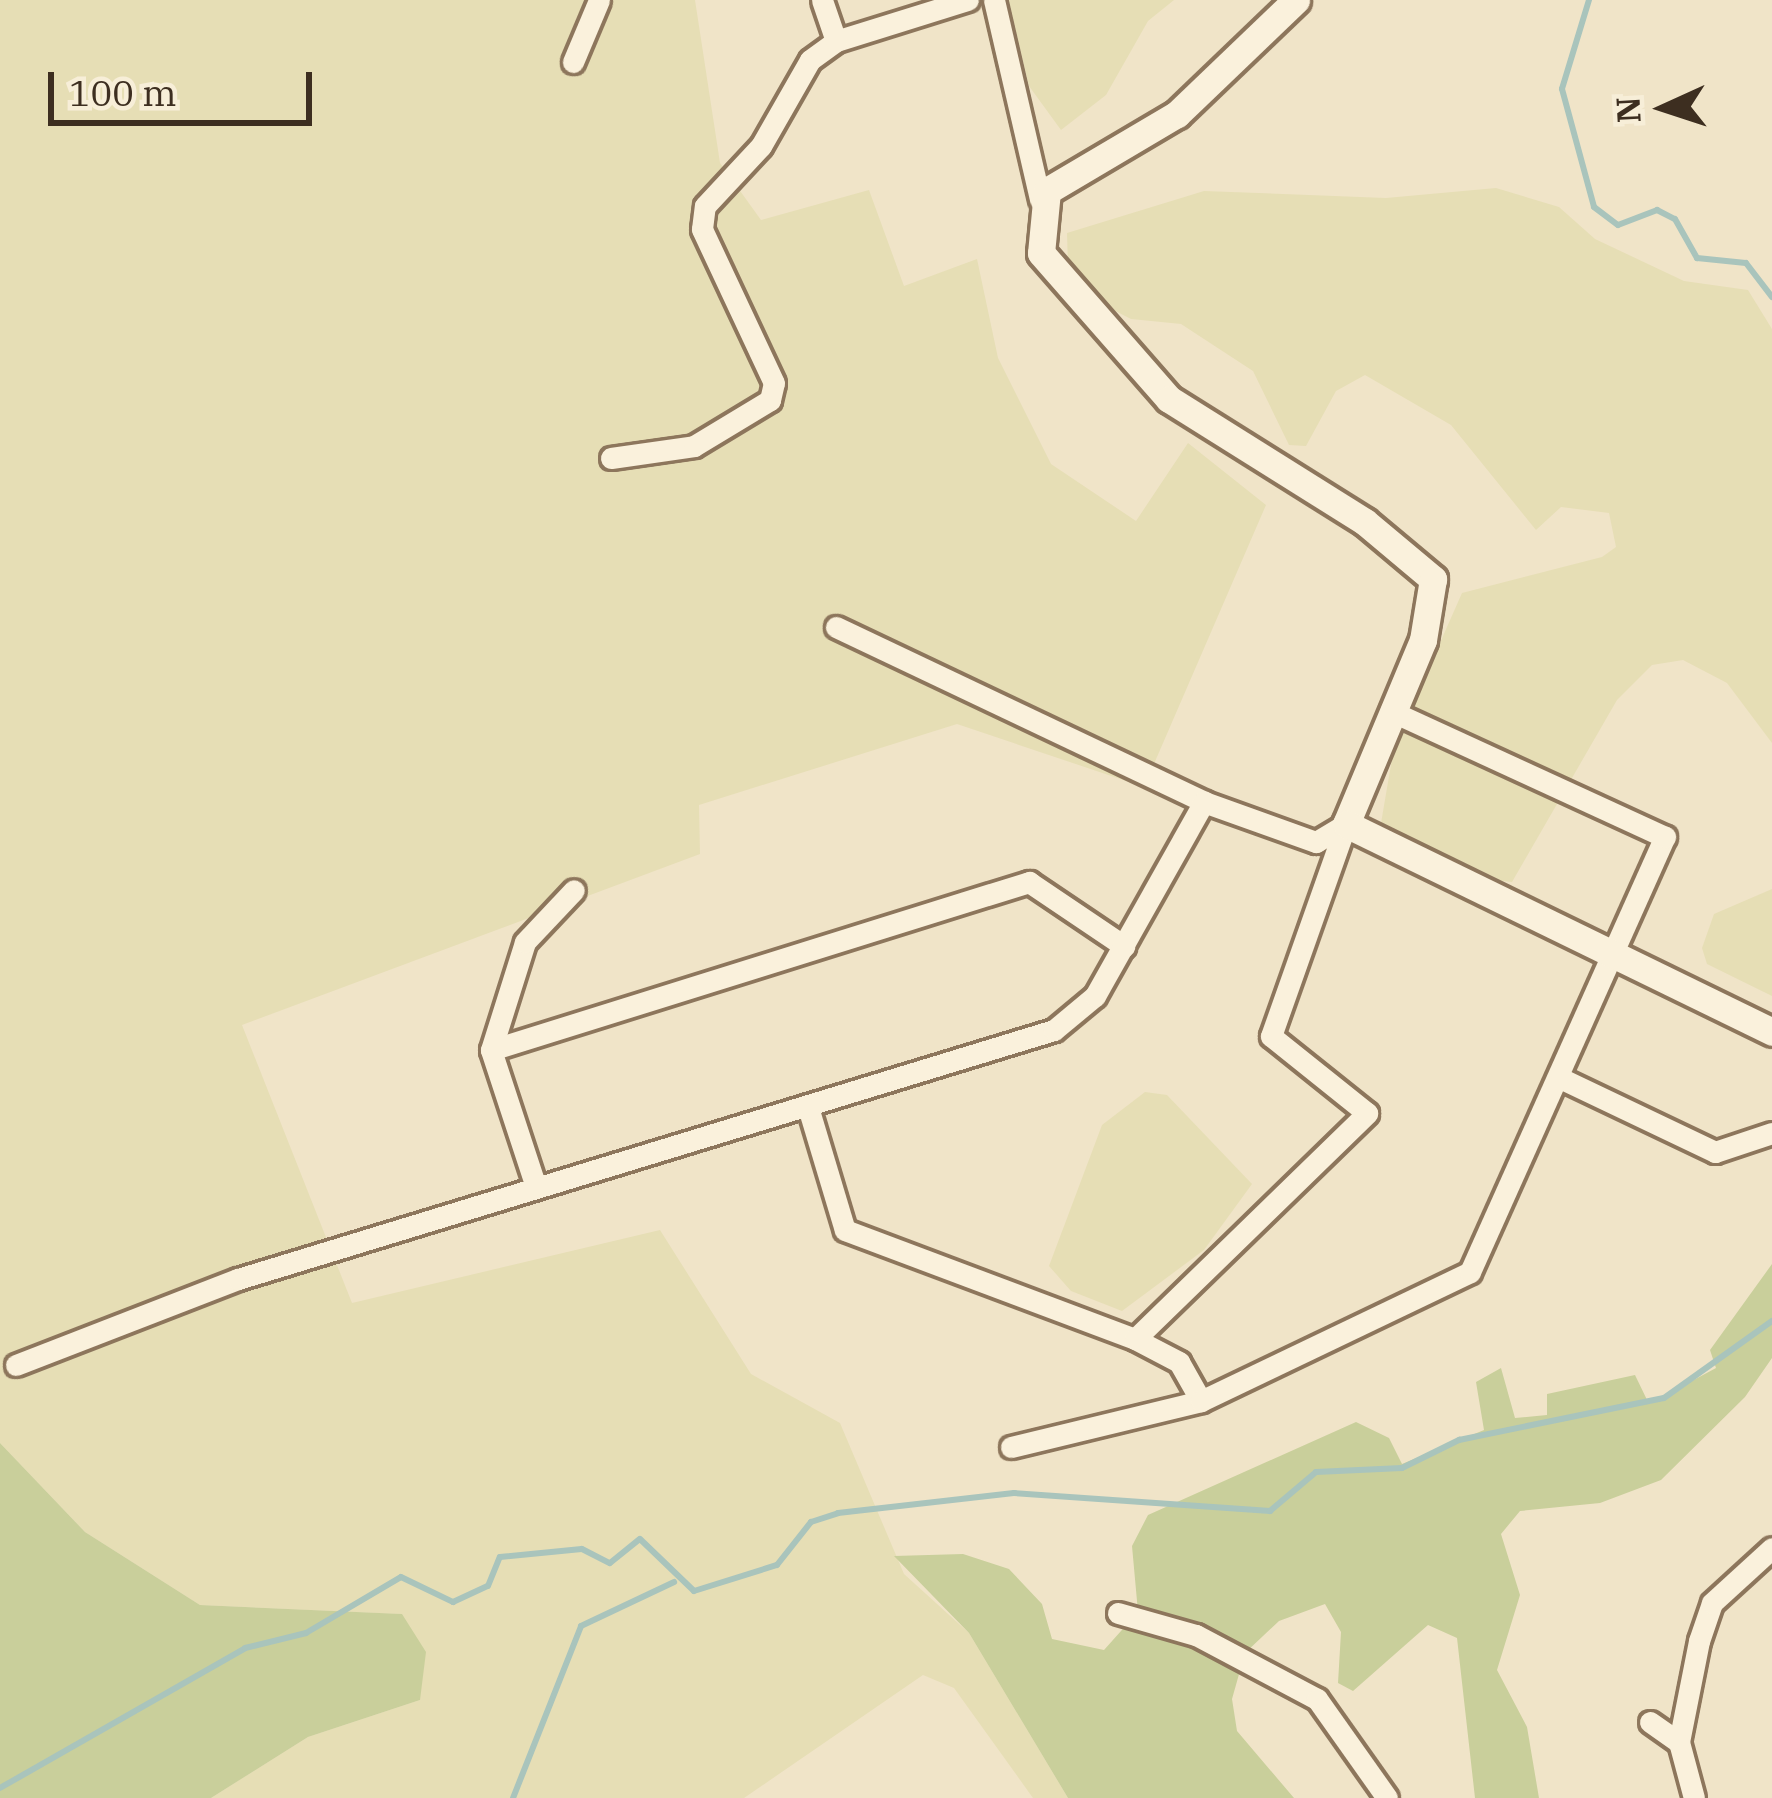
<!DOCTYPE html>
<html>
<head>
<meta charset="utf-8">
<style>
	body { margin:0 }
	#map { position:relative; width:1772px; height:1798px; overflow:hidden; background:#f0e4c8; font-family:"IBM Plex Serif",serif }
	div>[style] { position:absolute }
	.farmland>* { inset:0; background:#e6deb5 }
	.green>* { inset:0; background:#c9cf9b }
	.stream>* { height:6px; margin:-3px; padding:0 3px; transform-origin:3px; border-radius:3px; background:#a9c4bc }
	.roads { filter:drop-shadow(3px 0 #8d765c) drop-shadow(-3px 0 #8d765c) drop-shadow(0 3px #8d765c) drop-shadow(0 -3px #8d765c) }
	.minor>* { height:21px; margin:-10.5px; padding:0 10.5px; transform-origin:10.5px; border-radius:10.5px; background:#faf1dc }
	.tertiary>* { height:27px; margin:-13.5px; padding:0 13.5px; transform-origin:13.5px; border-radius:13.5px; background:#faf1dc }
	span { translate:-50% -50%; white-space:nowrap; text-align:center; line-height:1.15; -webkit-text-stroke:9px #f7eed8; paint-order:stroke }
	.north { position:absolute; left:1604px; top:48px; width:120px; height:120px; -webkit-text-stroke:9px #f7eed8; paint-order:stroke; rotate:267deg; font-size:33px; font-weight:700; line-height:48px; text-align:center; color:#3d2e20 }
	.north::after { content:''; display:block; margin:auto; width:42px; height:54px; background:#3d2e20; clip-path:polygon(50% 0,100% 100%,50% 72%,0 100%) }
	.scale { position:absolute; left:48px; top:72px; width:264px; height:54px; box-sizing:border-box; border:6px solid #3d2e20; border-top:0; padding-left:15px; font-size:36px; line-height:42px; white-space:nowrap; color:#3d2e20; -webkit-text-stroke:9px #f7eed8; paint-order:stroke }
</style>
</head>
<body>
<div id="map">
	<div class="farmland">
		<div style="clip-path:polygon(0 0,695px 0,720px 163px,761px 220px,869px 190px,904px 286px,977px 259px,998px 358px,1051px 464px,1136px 521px,1188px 443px,1266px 505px,1144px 787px,957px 724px,699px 805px,700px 854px,242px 1025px,352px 1303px,660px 1230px,751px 1374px,840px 1423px,904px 1574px,969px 1633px,1068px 1798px,1033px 1798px,954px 1688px,923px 1675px,744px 1798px,211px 1798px,308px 1737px,420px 1700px,401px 1614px,200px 1605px,85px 1532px,0 1443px)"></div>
		<div style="clip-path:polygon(1174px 0,1148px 21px,1106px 95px,1061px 130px,1029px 86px,1008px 0)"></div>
		<div style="clip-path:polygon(1496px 188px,1559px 207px,1595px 239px,1684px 281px,1748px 290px,1772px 329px,1772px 743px,1727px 683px,1683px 660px,1652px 665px,1617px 700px,1512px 882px,1447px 875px,1380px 829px,1394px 747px,1462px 593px,1602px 557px,1616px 547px,1609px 513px,1561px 507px,1536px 530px,1451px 425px,1365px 375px,1336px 391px,1306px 446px,1289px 445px,1253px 371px,1181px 324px,1131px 319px,1086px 296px,1068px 267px,1067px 233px,1204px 191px,1386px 198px)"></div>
		<div style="clip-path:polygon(1772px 889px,1772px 996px,1707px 964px,1702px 948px,1714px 914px)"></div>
		<div style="clip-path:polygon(1145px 1092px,1167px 1095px,1252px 1184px,1204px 1250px,1122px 1311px,1071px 1291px,1049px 1266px,1102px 1125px)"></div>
	</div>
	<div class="green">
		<div style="clip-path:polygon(1772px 1264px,1772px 1358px,1745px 1397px,1661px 1480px,1600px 1503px,1520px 1511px,1501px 1534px,1520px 1595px,1497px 1670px,1527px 1727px,1539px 1798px,1475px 1798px,1457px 1638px,1428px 1625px,1353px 1691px,1338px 1683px,1341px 1632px,1325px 1604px,1279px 1621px,1245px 1653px,1232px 1699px,1237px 1731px,1294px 1798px,1068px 1798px,969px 1633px,894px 1556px,963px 1554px,1009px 1569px,1042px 1604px,1052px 1639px,1104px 1650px,1138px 1612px,1132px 1546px,1148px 1515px,1356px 1422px,1389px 1438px,1402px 1464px,1484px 1430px,1476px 1382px,1501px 1368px,1515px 1418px,1547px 1415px,1547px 1394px,1635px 1375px,1649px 1404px,1716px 1368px,1710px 1350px)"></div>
		<div style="clip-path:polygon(0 1443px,85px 1532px,200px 1605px,402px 1614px,426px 1652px,420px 1700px,308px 1737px,211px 1798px,0 1798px)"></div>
	</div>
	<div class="stream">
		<div style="left:1589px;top:0;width:93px;rotate:106.9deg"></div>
		<div style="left:1562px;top:89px;width:122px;rotate:74.8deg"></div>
		<div style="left:1594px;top:207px;width:30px;rotate:37deg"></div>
		<div style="left:1618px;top:225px;width:42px;rotate:-21deg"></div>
		<div style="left:1657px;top:210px;width:20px;rotate:27deg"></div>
		<div style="left:1675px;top:219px;width:45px;rotate:60.6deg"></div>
		<div style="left:1697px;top:258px;width:49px;rotate:5.8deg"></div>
		<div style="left:1746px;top:263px;width:43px;rotate:52.6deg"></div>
		<div style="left:0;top:1788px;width:282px;rotate:-29.7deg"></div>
		<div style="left:245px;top:1648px;width:63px;rotate:-13.8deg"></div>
		<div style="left:306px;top:1633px;width:110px;rotate:-30.5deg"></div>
		<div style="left:401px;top:1577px;width:58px;rotate:25.7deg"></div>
		<div style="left:453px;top:1602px;width:38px;rotate:-25deg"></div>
		<div style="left:488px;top:1586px;width:31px;rotate:-68deg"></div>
		<div style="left:500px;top:1557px;width:82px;rotate:-5.6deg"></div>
		<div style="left:582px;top:1549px;width:31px;rotate:27deg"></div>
		<div style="left:610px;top:1563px;width:38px;rotate:-39deg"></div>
		<div style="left:640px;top:1539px;width:75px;rotate:43.9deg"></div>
		<div style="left:694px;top:1591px;width:87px;rotate:-17.4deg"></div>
		<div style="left:777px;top:1565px;width:55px;rotate:-51.7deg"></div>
		<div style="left:811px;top:1522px;width:28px;rotate:-18deg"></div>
		<div style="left:838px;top:1513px;width:177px;rotate:-6.5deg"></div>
		<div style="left:1014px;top:1493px;width:257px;rotate:4deg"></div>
		<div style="left:1270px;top:1511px;width:60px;rotate:-40.3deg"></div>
		<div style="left:1316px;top:1472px;width:86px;rotate:-2.7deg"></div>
		<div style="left:1402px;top:1468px;width:64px;rotate:-26.2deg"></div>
		<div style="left:1459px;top:1440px;width:209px;rotate:-11.6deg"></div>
		<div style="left:1664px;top:1398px;width:133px;rotate:-35.5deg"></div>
		<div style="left:513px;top:1798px;width:185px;rotate:-68.4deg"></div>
		<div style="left:581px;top:1626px;width:103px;rotate:-25.3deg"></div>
	</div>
	<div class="roads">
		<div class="minor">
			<div style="left:994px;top:0;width:205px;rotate:77deg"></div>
			<div style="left:836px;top:41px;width:138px;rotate:-17.3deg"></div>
			<div style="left:573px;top:62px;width:67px;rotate:-67.2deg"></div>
			<div style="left:611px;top:458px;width:84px;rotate:-8.2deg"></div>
			<div style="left:694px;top:446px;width:89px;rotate:-31.2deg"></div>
			<div style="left:770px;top:400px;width:17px;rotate:-77deg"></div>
			<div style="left:774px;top:383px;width:170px;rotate:-115.1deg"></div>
			<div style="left:702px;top:229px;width:23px;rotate:-83deg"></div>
			<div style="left:705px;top:206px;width:82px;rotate:-47deg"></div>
			<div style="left:761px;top:146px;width:99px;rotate:-60.3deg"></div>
			<div style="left:810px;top:60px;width:32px;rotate:-36deg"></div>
			<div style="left:836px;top:41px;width:43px;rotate:-108.9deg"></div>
			<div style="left:836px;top:627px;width:407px;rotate:25.4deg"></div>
			<div style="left:491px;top:1050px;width:564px;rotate:-17.34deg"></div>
			<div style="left:1029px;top:882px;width:115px;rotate:34deg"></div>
			<div style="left:1560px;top:1078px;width:172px;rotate:25.5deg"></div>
			<div style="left:1715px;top:1152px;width:60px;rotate:-18.4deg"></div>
			<div style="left:808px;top:1107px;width:128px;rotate:73.3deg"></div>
			<div style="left:845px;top:1230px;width:310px;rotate:20.6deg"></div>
			<div style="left:1135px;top:1339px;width:50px;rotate:27.6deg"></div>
			<div style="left:1179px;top:1362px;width:45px;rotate:60.6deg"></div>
			<div style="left:535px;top:1184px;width:141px;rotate:-108.2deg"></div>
			<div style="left:491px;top:1050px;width:113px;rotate:-72.5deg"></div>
			<div style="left:525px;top:942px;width:71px;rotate:-46.7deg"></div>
			<div style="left:1135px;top:1339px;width:324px;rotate:-44.2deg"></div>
			<div style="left:1367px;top:1113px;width:123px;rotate:-141.3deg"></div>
			<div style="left:1271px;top:1036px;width:225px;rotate:-70.5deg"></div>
			<div style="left:16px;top:1365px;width:238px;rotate:-21.2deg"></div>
			<div style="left:238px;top:1279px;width:853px;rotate:-16.97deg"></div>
			<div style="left:1054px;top:1030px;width:53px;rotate:-39.7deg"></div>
			<div style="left:1095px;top:996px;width:223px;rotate:-60.7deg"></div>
			<div style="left:1204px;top:802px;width:119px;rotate:19.7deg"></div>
			<div style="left:1316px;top:842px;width:35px;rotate:-31deg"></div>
			<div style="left:1011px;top:1447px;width:195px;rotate:-13.6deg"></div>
			<div style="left:1201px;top:1401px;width:298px;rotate:-25.6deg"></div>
			<div style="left:1470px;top:1272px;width:477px;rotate:-65.9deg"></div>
			<div style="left:1665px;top:837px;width:302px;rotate:-155.3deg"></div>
			<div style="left:1118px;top:1613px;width:81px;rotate:15.8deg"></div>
			<div style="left:1196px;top:1635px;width:137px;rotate:27.9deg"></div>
			<div style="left:1317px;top:1699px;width:121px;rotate:54.7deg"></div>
			<div style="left:1650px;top:1722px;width:35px;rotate:35deg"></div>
			<div style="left:1694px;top:1798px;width:58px;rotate:-105deg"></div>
			<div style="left:1679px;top:1742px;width:103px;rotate:-78.8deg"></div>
			<div style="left:1699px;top:1641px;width:40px;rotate:-71.1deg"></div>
			<div style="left:1712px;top:1603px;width:81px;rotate:-42.5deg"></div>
		</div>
		<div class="tertiary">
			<div style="left:1296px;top:0;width:165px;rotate:136.2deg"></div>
			<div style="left:1177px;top:114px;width:151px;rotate:149.4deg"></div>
			<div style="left:1047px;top:191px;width:62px;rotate:95.5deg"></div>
			<div style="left:1041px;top:253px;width:194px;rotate:48.8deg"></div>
			<div style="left:1169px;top:399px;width:231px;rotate:32.1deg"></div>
			<div style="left:1365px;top:522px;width:89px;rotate:40deg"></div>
			<div style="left:1433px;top:579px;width:62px;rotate:99.3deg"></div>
			<div style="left:1423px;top:640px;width:199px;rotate:112.7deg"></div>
			<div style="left:1346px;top:824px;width:474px;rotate:26deg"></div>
		</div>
	</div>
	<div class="north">N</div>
	<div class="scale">100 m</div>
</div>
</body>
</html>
